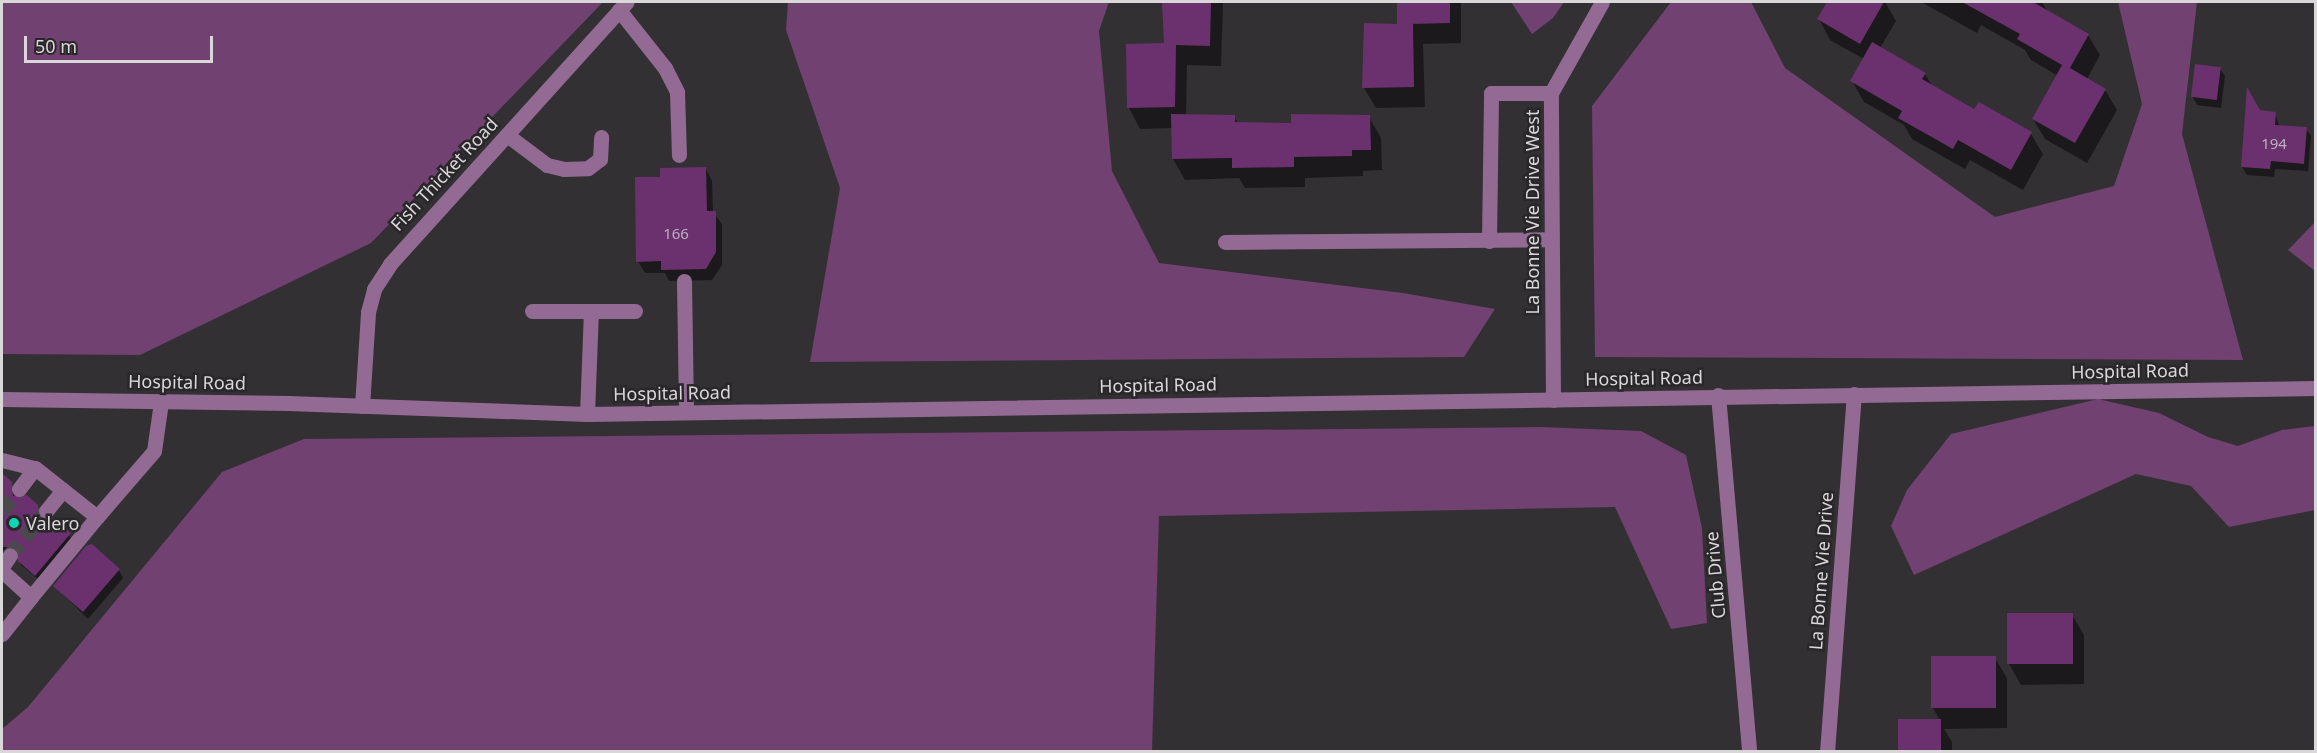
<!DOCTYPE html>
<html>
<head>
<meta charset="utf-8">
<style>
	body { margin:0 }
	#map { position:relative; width:2317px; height:753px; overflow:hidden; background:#333033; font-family:"Noto Sans",sans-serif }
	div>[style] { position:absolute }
	.green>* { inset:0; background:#704171 }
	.shadow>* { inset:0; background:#0007 }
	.building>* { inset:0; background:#6b316e; transform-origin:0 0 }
	.minor-tunnel>* { height:15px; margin-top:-7.5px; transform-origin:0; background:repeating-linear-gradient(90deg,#4c494c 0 15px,transparent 0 23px) }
	.minor>* { height:15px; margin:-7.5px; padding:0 7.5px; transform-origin:7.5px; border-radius:7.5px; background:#936a94 }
	.dots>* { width:16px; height:16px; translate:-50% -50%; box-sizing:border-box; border:3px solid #292729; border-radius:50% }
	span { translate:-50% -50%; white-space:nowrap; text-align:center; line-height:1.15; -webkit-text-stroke:5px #292729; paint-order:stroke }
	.number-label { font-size:15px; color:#beaebe }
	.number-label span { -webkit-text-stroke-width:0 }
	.street-label { font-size:18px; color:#d9d7d8 }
	.poi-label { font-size:18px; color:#d9d7d8 }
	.left { translate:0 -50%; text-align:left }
	.frame { position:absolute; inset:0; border:3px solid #d9d7d8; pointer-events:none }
	.scale { position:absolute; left:24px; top:36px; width:189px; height:27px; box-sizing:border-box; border:3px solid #d9d7d8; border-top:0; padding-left:8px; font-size:18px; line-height:21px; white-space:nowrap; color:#d9d7d8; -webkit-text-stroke:4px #292729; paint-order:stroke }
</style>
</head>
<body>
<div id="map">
	<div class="green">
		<div style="clip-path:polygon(2px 2px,603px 2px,371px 243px,140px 355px,2px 354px)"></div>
		<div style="clip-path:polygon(788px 2px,1109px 2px,1099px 31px,1112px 171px,1159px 263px,1403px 293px,1495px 309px,1464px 357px,810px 362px,840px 188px,786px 30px)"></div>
		<div style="clip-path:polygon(1511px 2px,1564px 2px,1553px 18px,1532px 34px)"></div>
		<div style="clip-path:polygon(1671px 2px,1751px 2px,1785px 68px,1995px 217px,2114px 186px,2142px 104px,2118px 2px,2197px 2px,2182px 134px,2243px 360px,1595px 357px,1592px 106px)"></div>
		<div style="clip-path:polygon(2315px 222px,2315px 271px,2288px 250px)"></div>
		<div style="clip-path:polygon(2098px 399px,2159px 413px,2208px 437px,2238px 446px,2282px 430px,2315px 426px,2315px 510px,2229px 527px,2191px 486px,2136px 474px,1914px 575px,1891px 526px,1907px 490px,1951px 434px)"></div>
		<div style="clip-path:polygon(1541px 427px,1641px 431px,1686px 455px,1702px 528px,1707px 623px,1671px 629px,1615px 507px,1159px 516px,1152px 751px,2px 751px,2px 729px,28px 707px,222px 472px,304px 439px)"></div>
	</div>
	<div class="shadow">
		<div style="clip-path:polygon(1164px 2px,1223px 3px,1221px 66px,1187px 65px,1186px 116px,1234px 117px,1238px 123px,1293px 125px,1369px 117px,1381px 138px,1382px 170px,1363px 171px,1363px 176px,1305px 178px,1305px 187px,1245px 188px,1239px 178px,1185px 180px,1173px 159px,1172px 128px,1140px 129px,1129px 108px,1127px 45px,1165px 44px)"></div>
		<div style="clip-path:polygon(1399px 2px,1461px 2px,1461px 43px,1423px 44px,1425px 107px,1376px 108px,1364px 88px,1398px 25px)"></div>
		<div style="clip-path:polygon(1829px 2px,1885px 2px,1896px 21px,1880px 48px,1925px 74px,1932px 86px,1975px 111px,1979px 104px,2031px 134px,2043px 154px,2023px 190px,1970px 160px,1965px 169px,1912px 139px,1904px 125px,1864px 102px,1852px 81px,1864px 59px,1830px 40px,1819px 19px)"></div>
		<div style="clip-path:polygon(1921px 2px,2042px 2px,2048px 12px,2088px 35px,2100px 55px,2087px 79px,2105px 90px,2117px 110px,2087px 163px,2045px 139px,2033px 119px,2058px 76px,2031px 60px,2025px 50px,1981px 25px,1977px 33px)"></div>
		<div style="clip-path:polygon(2220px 69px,2225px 76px,2221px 108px,2197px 105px,2193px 97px)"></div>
		<div style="clip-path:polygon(2259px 112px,2275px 113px,2279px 126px,2306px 129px,2311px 136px,2308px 171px,2275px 169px,2274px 177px,2247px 175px,2242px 167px)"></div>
		<div style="clip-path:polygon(706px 169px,712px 181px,713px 212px,722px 224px,722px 265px,712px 280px,669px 281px,665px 273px,645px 273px,638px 261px,662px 178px)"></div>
		<div style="clip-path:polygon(2px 475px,13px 487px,14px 498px,37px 506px,40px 520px,72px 538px,38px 579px,21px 565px,18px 550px,6px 552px,2px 548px)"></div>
		<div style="clip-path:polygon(119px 570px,123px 578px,88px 619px,55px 586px)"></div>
		<div style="clip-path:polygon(2072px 615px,2084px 635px,2084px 684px,2021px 685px,2009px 664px)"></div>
		<div style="clip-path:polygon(1995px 658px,2007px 678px,2007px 728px,1944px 729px,1952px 742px,1952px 752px,1900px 752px,1940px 721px,1933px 708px)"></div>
	</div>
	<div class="building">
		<div style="clip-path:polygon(1162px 2px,1211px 2px,1210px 46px,1176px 45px,1175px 107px,1127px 108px,1126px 44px,1164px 43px)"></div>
		<div style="clip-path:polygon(1397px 2px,1450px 2px,1450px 23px,1408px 24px,1413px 24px,1414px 87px,1362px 88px,1364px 23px,1397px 24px)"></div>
		<div style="clip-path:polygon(1827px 2px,1884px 2px,1860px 44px,1817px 19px)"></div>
		<div style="clip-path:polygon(1962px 2px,2033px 2px,2089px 34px,2070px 68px,2106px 89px,2075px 143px,2032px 119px,2062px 65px,2017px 39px,2020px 34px)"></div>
		<div style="clip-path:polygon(1872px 42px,1926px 73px,1922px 79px,1974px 109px,1979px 102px,2032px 132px,2011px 170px,1958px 140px,1953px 149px,1898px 118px,1902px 111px,1850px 81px)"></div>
		<div style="left:2195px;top:64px;width:26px;height:33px;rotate:7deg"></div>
		<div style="clip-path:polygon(2247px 87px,2260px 110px,2276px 112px,2275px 125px,2307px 127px,2304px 164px,2271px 161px,2270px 169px,2241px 167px)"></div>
		<div style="clip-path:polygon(1171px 114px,1235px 115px,1235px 122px,1291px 123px,1291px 114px,1370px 115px,1371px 150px,1352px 150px,1352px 156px,1294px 157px,1294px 167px,1232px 168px,1232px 158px,1172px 159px)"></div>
		<div style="clip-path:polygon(706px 167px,707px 211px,716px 211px,716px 252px,706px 269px,661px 270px,661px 261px,636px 262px,635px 177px,660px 177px,660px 168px)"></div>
		<div style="clip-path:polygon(2px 473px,12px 482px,13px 496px,27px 495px,38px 505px,39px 518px,53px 518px,71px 533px,35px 576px,18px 561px,16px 547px,2px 547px)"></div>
		<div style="clip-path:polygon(92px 544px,120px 569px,83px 612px,53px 586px,86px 546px)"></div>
		<div style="left:2073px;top:613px;width:51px;height:66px;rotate:90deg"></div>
		<div style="left:1996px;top:656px;width:52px;height:65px;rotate:90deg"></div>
		<div style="left:1941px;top:719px;width:33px;height:43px;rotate:90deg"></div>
	</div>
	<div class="minor-tunnel">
		<div style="left:2px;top:511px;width:28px;rotate:-52deg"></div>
		<div style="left:10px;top:555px;width:57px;rotate:-50.7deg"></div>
	</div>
	<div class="minor">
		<div style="left:619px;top:10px;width:74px;rotate:51.6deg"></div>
		<div style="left:665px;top:68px;width:27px;rotate:63deg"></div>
		<div style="left:677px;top:92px;width:63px;rotate:88.2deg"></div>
		<div style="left:507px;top:135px;width:50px;rotate:36.9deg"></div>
		<div style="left:547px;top:165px;width:17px;rotate:13deg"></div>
		<div style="left:564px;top:169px;width:24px;rotate:-2deg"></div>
		<div style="left:588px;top:168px;width:15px;rotate:-37deg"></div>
		<div style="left:600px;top:159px;width:22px;rotate:-87deg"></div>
		<div style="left:1489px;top:241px;width:148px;rotate:-89.2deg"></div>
		<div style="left:1491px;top:93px;width:60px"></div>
		<div style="left:1225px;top:242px;width:326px;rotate:-0.5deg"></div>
		<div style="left:684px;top:281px;width:131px;rotate:89.1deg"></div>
		<div style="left:532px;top:311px;width:103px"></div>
		<div style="left:1718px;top:395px;width:358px;rotate:85deg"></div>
		<div style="left:2px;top:399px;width:286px;rotate:0.8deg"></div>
		<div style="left:288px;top:403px;width:299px;rotate:2.1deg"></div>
		<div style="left:587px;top:414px;width:1729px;rotate:-0.86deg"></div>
		<div style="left:1553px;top:400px;width:307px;rotate:-90.4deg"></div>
		<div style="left:1551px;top:93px;width:104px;rotate:-60.7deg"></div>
		<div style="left:362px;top:406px;width:94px;rotate:-86.3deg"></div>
		<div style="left:368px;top:312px;width:24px;rotate:-75deg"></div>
		<div style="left:374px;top:289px;width:30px;rotate:-57deg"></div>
		<div style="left:390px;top:264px;width:353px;rotate:-47.9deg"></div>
		<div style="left:587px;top:414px;width:103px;rotate:-87.8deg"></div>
		<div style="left:2px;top:460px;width:34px;rotate:14deg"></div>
		<div style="left:35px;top:468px;width:79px;rotate:38.3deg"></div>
		<div style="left:97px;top:517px;width:87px;rotate:-49.2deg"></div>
		<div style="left:154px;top:451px;width:49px;rotate:-81.9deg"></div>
		<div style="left:19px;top:489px;width:26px;rotate:-53deg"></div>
		<div style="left:46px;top:511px;width:27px;rotate:-51deg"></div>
		<div style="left:2px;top:567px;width:14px;rotate:-56deg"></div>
		<div style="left:2px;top:571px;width:39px;rotate:42deg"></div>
		<div style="left:31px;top:597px;width:47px;rotate:128.1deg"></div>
		<div style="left:31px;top:597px;width:104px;rotate:-50.5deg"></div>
		<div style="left:1827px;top:752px;width:359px;rotate:-85.7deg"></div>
	</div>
	<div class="dots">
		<div style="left:14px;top:523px;background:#10d5b4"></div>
	</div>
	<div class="number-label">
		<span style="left:2274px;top:144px">194</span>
		<span style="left:676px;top:234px">166</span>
	</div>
	<div class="street-label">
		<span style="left:444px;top:174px;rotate:-47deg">Fish Thicket Road</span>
		<span style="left:1532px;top:212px;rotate:-90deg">La Bonne Vie Drive West</span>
		<span style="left:2130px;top:371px;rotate:-1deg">Hospital Road</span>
		<span style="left:1644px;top:378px;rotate:-1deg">Hospital Road</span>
		<span style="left:187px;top:382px;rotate:1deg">Hospital Road</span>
		<span style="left:1158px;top:385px;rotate:-1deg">Hospital Road</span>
		<span style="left:672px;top:393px;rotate:-1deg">Hospital Road</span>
		<span style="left:1821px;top:571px;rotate:-86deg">La Bonne Vie Drive</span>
		<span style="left:1715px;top:575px;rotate:-95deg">Club Drive</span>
	</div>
	<div class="poi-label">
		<span class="left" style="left:26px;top:523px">Valero</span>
	</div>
	<div class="frame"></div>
	<div class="scale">50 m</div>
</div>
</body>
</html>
